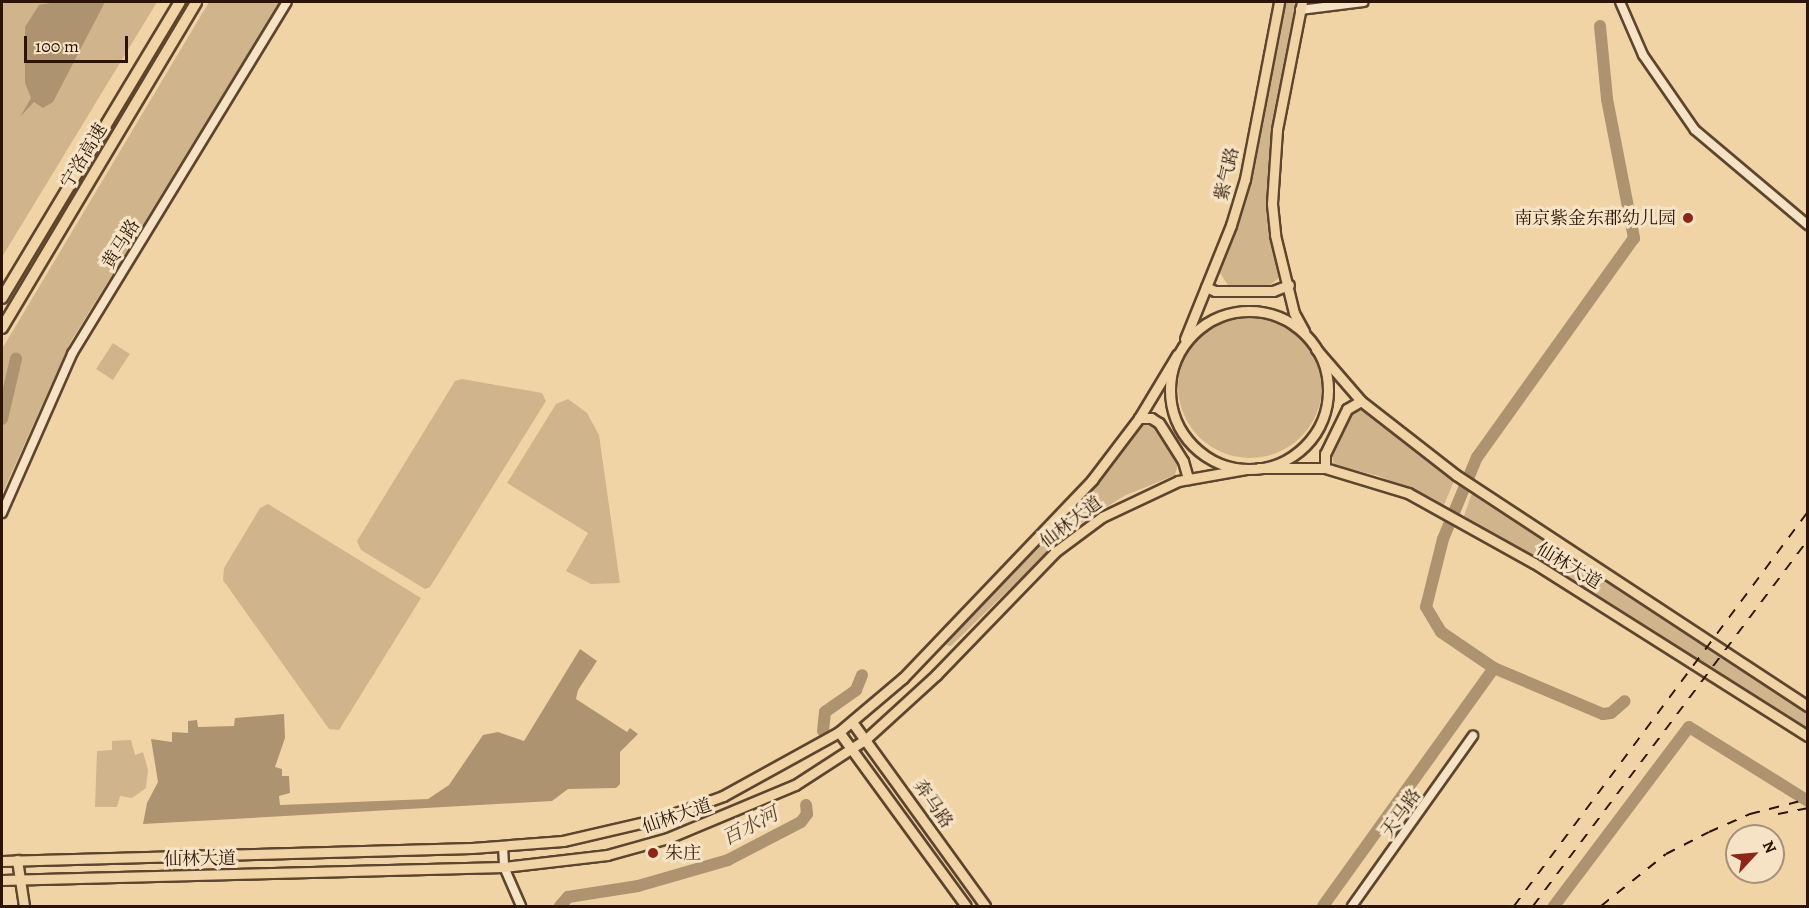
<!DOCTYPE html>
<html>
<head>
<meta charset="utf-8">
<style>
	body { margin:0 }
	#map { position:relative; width:1809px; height:908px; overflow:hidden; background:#f1d4a6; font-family:Alegreya,"Noto Serif SC",serif }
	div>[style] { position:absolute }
	.green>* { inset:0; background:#d0b48b; transform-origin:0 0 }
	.round { border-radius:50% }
	.water>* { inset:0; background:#ae9370 }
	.river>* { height:12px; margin:-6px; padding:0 6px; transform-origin:6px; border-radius:6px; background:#ae9370 }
	.roads { filter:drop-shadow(2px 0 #5d452e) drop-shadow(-2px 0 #5d452e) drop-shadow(0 2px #5d452e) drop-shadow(0 -2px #5d452e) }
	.minor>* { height:8px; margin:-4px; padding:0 4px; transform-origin:4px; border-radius:4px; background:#f6e3c5 }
	.major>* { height:9px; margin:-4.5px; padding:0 4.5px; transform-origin:4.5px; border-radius:4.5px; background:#f1d4a6 }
	.major>.ring { margin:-4.5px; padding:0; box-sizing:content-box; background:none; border:9px solid #f1d4a6; border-radius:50% }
	.highway>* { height:10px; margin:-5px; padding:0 5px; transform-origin:5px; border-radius:5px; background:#f1d4a6 }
	.rail>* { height:2px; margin-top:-1px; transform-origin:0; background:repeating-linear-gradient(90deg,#2c1506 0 10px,transparent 0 20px) }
	.dots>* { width:16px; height:16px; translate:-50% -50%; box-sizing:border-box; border:3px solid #f6e3c5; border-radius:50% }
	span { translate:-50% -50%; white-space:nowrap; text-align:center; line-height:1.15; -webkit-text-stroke:6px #f6e3c5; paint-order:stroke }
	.street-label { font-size:18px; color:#2c1506 }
	.poi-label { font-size:18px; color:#2c1506 }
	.right { translate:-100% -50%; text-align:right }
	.left { translate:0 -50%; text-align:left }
	.water-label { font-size:20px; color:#604730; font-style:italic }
	.frame { position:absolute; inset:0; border:3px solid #2c1506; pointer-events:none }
	.north { position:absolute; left:1725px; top:824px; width:60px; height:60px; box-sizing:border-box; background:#f6e3c5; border:2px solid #a59179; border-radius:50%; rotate:64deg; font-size:16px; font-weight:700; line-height:24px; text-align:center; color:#2c1506 }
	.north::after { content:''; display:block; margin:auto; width:21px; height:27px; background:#8f2418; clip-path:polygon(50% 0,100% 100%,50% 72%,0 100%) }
	.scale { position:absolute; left:24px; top:36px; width:104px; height:27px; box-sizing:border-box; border:3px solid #2c1506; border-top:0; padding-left:8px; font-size:18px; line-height:21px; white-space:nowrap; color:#2c1506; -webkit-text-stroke:4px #f6e3c5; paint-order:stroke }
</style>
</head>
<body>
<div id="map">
	<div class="green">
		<div style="clip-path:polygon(2px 2px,157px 2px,2px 257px)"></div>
		<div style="clip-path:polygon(209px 2px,280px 2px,70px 343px,2px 494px,2px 349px)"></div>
		<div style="clip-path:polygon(1286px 2px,1295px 2px,1267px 187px,1270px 233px,1279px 278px,1268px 286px,1228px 285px,1220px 273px,1254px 171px)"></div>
		<div class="round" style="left:1178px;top:314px;width:144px;height:144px"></div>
		<div style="left:113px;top:343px;width:20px;height:31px;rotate:33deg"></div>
		<div style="clip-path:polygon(462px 379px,542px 393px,546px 401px,430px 587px,425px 589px,361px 550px,357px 541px,455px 381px)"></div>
		<div style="clip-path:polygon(568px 399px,587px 413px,599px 435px,620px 583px,591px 584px,566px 571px,588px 533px,507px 483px,556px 404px)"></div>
		<div style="clip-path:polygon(1363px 410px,1454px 481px,1444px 505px,1379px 476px,1334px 465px,1331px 452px,1350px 414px)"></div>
		<div style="clip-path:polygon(1145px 424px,1154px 428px,1178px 464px,1175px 475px,1124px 496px,1070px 530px,951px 646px,946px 645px,945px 640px,1076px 507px,1138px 427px)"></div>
		<div style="clip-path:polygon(1472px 493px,1807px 712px,1807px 730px,1464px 516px)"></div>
		<div style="clip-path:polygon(268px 504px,421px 598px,339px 730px,329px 729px,223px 580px,224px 568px,260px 508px)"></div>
		<div style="clip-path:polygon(131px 740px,135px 755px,143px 752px,148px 770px,146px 788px,132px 798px,120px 796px,117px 807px,95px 807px,97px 751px,112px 750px,112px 741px)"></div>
	</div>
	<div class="water">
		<div style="clip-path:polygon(56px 2px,105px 2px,53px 102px,43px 108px,34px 102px,20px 117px,31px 98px,25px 83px,25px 27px,39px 5px)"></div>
		<div style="clip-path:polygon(580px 649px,597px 661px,578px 690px,576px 699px,627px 732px,630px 728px,638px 734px,620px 752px,620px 784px,616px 788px,568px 789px,552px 801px,143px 824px,147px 803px,158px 782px,151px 739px,172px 742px,172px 732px,188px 733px,188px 721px,197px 720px,198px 727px,234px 726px,235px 718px,284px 714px,285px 738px,275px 767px,282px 769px,282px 776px,289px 776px,290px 793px,279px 796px,280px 805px,428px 799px,449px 785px,483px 735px,498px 732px,524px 741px)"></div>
	</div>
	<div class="river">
		<div style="left:1600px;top:26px;width:73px;rotate:84.5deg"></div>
		<div style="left:1607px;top:99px;width:142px;rotate:79deg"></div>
		<div style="left:1634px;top:238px;width:269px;rotate:125.6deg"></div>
		<div style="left:1477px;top:457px;width:89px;rotate:112.5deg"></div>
		<div style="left:1443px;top:539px;width:70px;rotate:104deg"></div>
		<div style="left:1426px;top:607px;width:29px;rotate:59deg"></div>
		<div style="left:1441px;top:632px;width:64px;rotate:34.2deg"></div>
		<div style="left:1494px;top:668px;width:118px;rotate:22.9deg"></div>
		<div style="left:1603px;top:714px;width:8px;rotate:-7deg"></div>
		<div style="left:1611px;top:713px;width:18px;rotate:-41deg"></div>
		<div style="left:2px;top:419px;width:62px;rotate:-76.9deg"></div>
		<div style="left:823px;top:731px;width:19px;rotate:-84deg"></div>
		<div style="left:825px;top:712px;width:38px;rotate:-35deg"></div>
		<div style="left:856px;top:690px;width:16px;rotate:-68deg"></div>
		<div style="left:560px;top:906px;width:12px;rotate:-48deg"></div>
		<div style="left:568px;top:897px;width:71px;rotate:-8.9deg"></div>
		<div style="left:638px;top:886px;width:94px;rotate:-16.1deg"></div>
		<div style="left:728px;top:860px;width:82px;rotate:-27.5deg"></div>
		<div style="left:801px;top:822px;width:10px;rotate:-53deg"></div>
		<div style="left:807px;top:814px;width:9px;rotate:-96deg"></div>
		<div style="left:1323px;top:906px;width:293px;rotate:-54.3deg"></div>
		<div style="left:1554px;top:906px;width:224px;rotate:-53deg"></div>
		<div style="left:1689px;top:727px;width:140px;rotate:31.9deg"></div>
	</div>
	<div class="roads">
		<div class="minor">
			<div style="left:1620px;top:2px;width:58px;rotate:66.5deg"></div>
			<div style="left:1643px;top:55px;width:91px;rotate:55.3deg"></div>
			<div style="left:1695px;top:130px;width:148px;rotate:40.1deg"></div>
			<div style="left:1300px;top:10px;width:64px;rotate:-7.1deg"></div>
			<div style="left:2px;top:513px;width:174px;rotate:-66.2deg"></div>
			<div style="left:72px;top:354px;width:412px;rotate:-58.6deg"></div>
			<div style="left:503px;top:846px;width:21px;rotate:87deg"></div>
			<div style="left:504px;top:867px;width:43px;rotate:66.4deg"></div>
			<div style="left:1352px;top:906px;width:209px;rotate:-54.6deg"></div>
		</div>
		<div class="major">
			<div style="left:1302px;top:2px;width:130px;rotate:101.1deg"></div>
			<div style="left:1277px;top:130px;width:74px;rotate:93.9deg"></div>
			<div style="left:1272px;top:204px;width:31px;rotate:84deg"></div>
			<div style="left:1275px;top:235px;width:80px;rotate:76.3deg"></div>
			<div style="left:1294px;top:313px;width:21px;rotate:61deg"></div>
			<div style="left:1206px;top:287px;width:10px;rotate:24deg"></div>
			<div style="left:1215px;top:291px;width:58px"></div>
			<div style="left:1273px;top:291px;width:17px;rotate:-21deg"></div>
			<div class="ring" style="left:1170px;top:311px;width:149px;height:149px"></div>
			<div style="left:1185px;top:339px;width:123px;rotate:-68deg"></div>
			<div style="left:1231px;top:225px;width:48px;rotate:-73.1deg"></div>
			<div style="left:1245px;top:179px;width:180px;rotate:-79.1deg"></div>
			<div style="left:1316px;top:349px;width:69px;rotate:49.1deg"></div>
			<div style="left:1361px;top:401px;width:120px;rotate:37.9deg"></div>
			<div style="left:1456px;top:475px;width:421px;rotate:33.3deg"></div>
			<div style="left:1139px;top:418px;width:12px"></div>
			<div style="left:1151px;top:418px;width:9px;rotate:32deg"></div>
			<div style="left:1159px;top:423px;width:45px;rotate:57.7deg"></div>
			<div style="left:1183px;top:461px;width:19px;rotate:74deg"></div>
			<div style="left:1259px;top:468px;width:66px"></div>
			<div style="left:1325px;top:468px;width:87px;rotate:16.8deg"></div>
			<div style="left:1408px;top:493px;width:144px;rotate:29.1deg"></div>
			<div style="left:1534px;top:563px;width:324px;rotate:32.3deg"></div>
			<div style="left:1325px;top:468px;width:14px;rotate:-90deg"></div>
			<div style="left:1325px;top:454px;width:50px;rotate:-63.9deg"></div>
			<div style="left:1347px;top:409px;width:16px;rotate:-30deg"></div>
			<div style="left:852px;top:722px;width:227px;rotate:54.1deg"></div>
			<div style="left:839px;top:732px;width:215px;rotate:53.9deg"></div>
			<div style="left:17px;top:860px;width:47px;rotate:81.3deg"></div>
			<div style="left:2px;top:861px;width:470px;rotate:-1.6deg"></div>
			<div style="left:472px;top:848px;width:91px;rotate:-4.4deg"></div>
			<div style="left:563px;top:841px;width:102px;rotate:-13.1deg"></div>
			<div style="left:662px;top:818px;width:65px;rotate:-19.8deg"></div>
			<div style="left:723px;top:796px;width:132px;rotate:-28.9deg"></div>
			<div style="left:839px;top:732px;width:84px;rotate:-40.2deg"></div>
			<div style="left:903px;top:678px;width:274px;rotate:-46.3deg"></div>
			<div style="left:1092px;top:480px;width:78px;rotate:-52.8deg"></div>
			<div style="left:1139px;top:418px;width:74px;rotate:-58.9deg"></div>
			<div style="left:2px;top:880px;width:502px;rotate:-1.48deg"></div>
			<div style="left:504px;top:867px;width:104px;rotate:-6.6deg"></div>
			<div style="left:607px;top:855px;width:63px;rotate:-15.6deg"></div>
			<div style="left:668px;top:838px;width:138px;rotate:-22.7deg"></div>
			<div style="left:795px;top:785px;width:85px;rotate:-32.9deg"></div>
			<div style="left:866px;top:739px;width:95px;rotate:-42.4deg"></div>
			<div style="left:936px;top:675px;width:171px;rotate:-45.9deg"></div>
			<div style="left:1055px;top:552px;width:59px;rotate:-36.7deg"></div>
			<div style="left:1102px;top:517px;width:84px;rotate:-25.3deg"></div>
			<div style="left:1178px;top:481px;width:69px;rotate:-10deg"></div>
		</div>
		<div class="highway">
			<div style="left:2px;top:298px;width:345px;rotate:-59deg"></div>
			<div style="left:2px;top:328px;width:379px;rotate:-59.2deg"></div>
		</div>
	</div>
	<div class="rail">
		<div style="left:1778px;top:814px;width:31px;rotate:-11deg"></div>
		<div style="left:1514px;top:906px;width:492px;rotate:-53.3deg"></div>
		<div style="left:1533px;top:906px;width:458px;rotate:-53.1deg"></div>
		<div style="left:1601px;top:906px;width:83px;rotate:-38.7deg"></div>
		<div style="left:1666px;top:854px;width:48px;rotate:-27.1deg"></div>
		<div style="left:1709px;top:832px;width:45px;rotate:-23.7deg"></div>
		<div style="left:1750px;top:814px;width:60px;rotate:-14.5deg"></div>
	</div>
	<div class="dots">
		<div style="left:1688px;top:218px;background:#8f2418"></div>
		<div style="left:653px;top:853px;background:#8f2418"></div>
	</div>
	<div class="street-label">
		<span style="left:84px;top:156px;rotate:-59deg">宁洛高速</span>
		<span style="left:1227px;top:174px;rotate:-77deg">紫气路</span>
		<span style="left:121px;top:244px;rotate:-58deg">黄马路</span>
		<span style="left:1071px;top:522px;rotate:-37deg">仙林大道</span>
		<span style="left:1569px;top:566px;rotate:31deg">仙林大道</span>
		<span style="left:933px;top:804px;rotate:55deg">奔马路</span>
		<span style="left:1401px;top:813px;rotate:-54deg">天马路</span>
		<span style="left:677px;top:816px;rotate:-19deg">仙林大道</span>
		<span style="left:200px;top:859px;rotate:-1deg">仙林大道</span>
	</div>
	<div class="poi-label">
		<span class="right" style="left:1676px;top:218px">南京紫金东郡幼儿园</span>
		<span class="left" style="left:665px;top:853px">朱庄</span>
	</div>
	<div class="water-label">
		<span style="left:750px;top:826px;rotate:-27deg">百水河</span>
	</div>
	<div class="frame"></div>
	<div class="north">N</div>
	<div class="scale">100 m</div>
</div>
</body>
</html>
